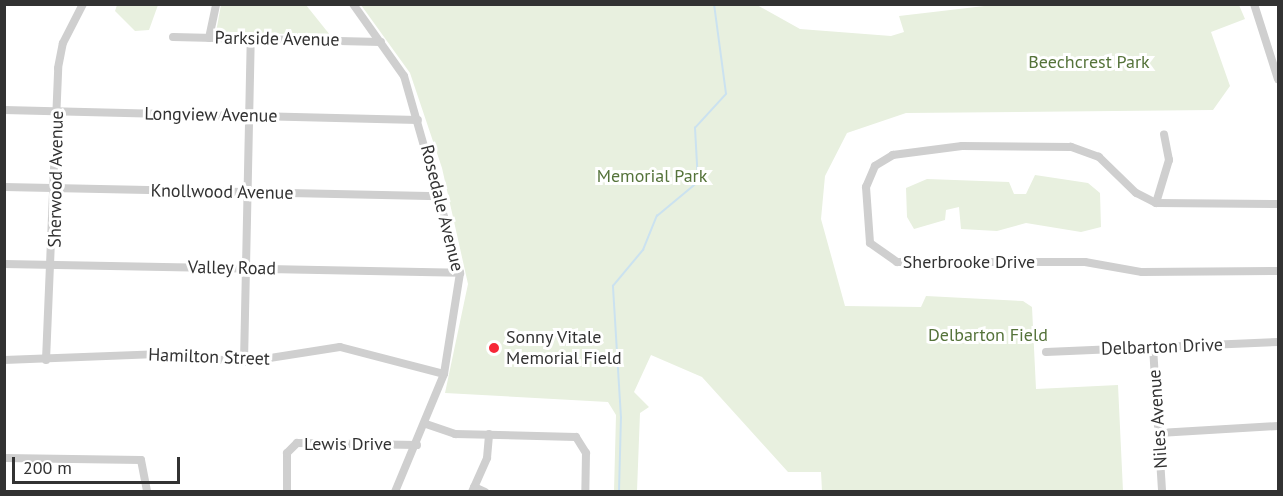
<!DOCTYPE html>
<html>
<head>
<meta charset="utf-8">
<style>
	body { margin:0 }
	#map { position:relative; width:1283px; height:496px; overflow:hidden; background:#fff; font-family:"PT Sans",sans-serif }
	div>[style] { position:absolute }
	.green>* { inset:0; background:#e8f0df }
	.stream>* { height:1.5px; margin:-0.75px; padding:0 0.75px; transform-origin:0.75px; border-radius:0.75px; background:#cbe2f0 }
	.minor>* { height:8px; margin:-4px; padding:0 4px; transform-origin:4px; border-radius:4px; background:#cfcfcf }
	.dots>* { width:16px; height:16px; translate:-50% -50%; box-sizing:border-box; border:3px solid #fff; border-radius:50% }
	span { translate:-50% -50%; white-space:nowrap; text-align:center; line-height:1.15; -webkit-text-stroke:6px #fff; paint-order:stroke }
	.street-label { font-size:18px; color:#323232 }
	.park-label { font-size:18px; color:#55733a }
	.poi-label { font-size:18px; color:#323232 }
	.left { translate:0 -50%; text-align:left }
	.frame { position:absolute; inset:0; border:6px solid #323232; pointer-events:none }
	.scale { position:absolute; left:12px; top:457px; width:168px; height:27px; box-sizing:border-box; border:3px solid #323232; border-top:0; padding-left:8px; font-size:18px; line-height:21px; white-space:nowrap; color:#323232; -webkit-text-stroke:4px #fff; paint-order:stroke }
</style>
</head>
<body>
<div id="map">
	<div class="green">
		<div style="clip-path:polygon(117px 5px,117px 4px,158px 5px,149px 30px,135px 31px,115px 11px)"></div>
		<div style="clip-path:polygon(306px 5px,330px 35px,216px 32px,221px 5px)"></div>
		<div style="clip-path:polygon(361px 5px,757px 5px,800px 29px,891px 36px,904px 32px,899px 16px,993px 5px,1239px 5px,1245px 19px,1211px 32px,1230px 86px,1213px 110px,906px 113px,847px 133px,825px 176px,821px 219px,845px 306px,921px 307px,926px 296px,1023px 301px,1032px 307px,1036px 389px,1118px 385px,1123px 491px,822px 491px,821px 472px,788px 472px,702px 377px,651px 355px,634px 392px,649px 407px,640px 413px,637px 491px,614px 491px,616px 415px,608px 402px,445px 393px,468px 284px,442px 168px,410px 73px)"></div>
		<div style="clip-path:polygon(1035px 175px,1088px 183px,1100px 193px,1101px 227px,1081px 232px,1026px 223px,997px 231px,961px 229px,959px 207px,946px 210px,945px 220px,914px 229px,907px 217px,906px 188px,927px 179px,1009px 182px,1014px 194px,1026px 194px)"></div>
	</div>
	<div class="stream">
		<div style="left:619px;top:492px;width:74px;rotate:-88.5deg"></div>
		<div style="left:621px;top:418px;width:132px;rotate:-93.5deg"></div>
		<div style="left:613px;top:286px;width:47px;rotate:-50.2deg"></div>
		<div style="left:643px;top:250px;width:37px;rotate:-68deg"></div>
		<div style="left:657px;top:216px;width:53px;rotate:-39.7deg"></div>
		<div style="left:698px;top:182px;width:54px;rotate:-93.2deg"></div>
		<div style="left:695px;top:128px;width:46px;rotate:-47.6deg"></div>
		<div style="left:726px;top:94px;width:91px;rotate:-97.6deg"></div>
	</div>
	<div class="minor">
		<div style="left:353px;top:4px;width:88px;rotate:54.7deg"></div>
		<div style="left:404px;top:76px;width:205px;rotate:74.1deg"></div>
		<div style="left:460px;top:273px;width:102px;rotate:99deg"></div>
		<div style="left:444px;top:374px;width:128px;rotate:112.6deg"></div>
		<div style="left:1254px;top:4px;width:79px;rotate:72.3deg"></div>
		<div style="left:173px;top:37px;width:208px;rotate:1.4deg"></div>
		<div style="left:209px;top:38px;width:35px;rotate:-78deg"></div>
		<div style="left:4px;top:110px;width:414px;rotate:1.4deg"></div>
		<div style="left:4px;top:187px;width:436px;rotate:1.2deg"></div>
		<div style="left:1156px;top:203px;width:45px;rotate:-73.2deg"></div>
		<div style="left:1169px;top:160px;width:26px;rotate:-101deg"></div>
		<div style="left:1278px;top:204px;width:122px;rotate:-179.5deg"></div>
		<div style="left:1156px;top:203px;width:22px;rotate:-153deg"></div>
		<div style="left:1136px;top:193px;width:52px;rotate:-135.8deg"></div>
		<div style="left:1099px;top:157px;width:30px;rotate:-160deg"></div>
		<div style="left:1071px;top:147px;width:109px;rotate:-179.5deg"></div>
		<div style="left:962px;top:146px;width:70px;rotate:172.6deg"></div>
		<div style="left:893px;top:155px;width:21px;rotate:149deg"></div>
		<div style="left:875px;top:166px;width:23px;rotate:113deg"></div>
		<div style="left:866px;top:187px;width:56px;rotate:85.9deg"></div>
		<div style="left:870px;top:243px;width:33px;rotate:35deg"></div>
		<div style="left:897px;top:262px;width:188px"></div>
		<div style="left:1085px;top:262px;width:58px;rotate:10deg"></div>
		<div style="left:1142px;top:272px;width:136px;rotate:-0.4deg"></div>
		<div style="left:4px;top:264px;width:456px;rotate:1.1deg"></div>
		<div style="left:1153px;top:347px;width:145px;rotate:86.4deg"></div>
		<div style="left:1046px;top:352px;width:232px;rotate:-2.5deg"></div>
		<div style="left:4px;top:360px;width:153px;rotate:-2.2deg"></div>
		<div style="left:157px;top:354px;width:87px;rotate:5.3deg"></div>
		<div style="left:244px;top:362px;width:97px;rotate:-8.9deg"></div>
		<div style="left:340px;top:347px;width:107px;rotate:14.6deg"></div>
		<div style="left:46px;top:360px;width:292px;rotate:-87.6deg"></div>
		<div style="left:58px;top:68px;width:25px;rotate:-79deg"></div>
		<div style="left:63px;top:43px;width:44px;rotate:-62.9deg"></div>
		<div style="left:244px;top:362px;width:323px;rotate:-88.8deg"></div>
		<div style="left:426px;top:424px;width:31px;rotate:19deg"></div>
		<div style="left:455px;top:434px;width:121px;rotate:1.4deg"></div>
		<div style="left:576px;top:437px;width:19px;rotate:58deg"></div>
		<div style="left:586px;top:453px;width:39px;rotate:91deg"></div>
		<div style="left:1159px;top:433px;width:119px;rotate:-3.4deg"></div>
		<div style="left:4px;top:458px;width:137px;rotate:0.8deg"></div>
		<div style="left:141px;top:460px;width:33px;rotate:79deg"></div>
		<div style="left:474px;top:487px;width:12px;rotate:24deg"></div>
		<div style="left:287px;top:492px;width:39px;rotate:-90deg"></div>
		<div style="left:287px;top:453px;width:14px;rotate:-45deg"></div>
		<div style="left:297px;top:443px;width:120px;rotate:1deg"></div>
		<div style="left:472px;top:492px;width:37px;rotate:-66deg"></div>
		<div style="left:487px;top:458px;width:24px;rotate:-85deg"></div>
	</div>
	<div class="dots">
		<div style="left:494px;top:348px;background:#f62737"></div>
	</div>
	<div class="street-label">
		<span style="left:277px;top:39px;rotate:1deg">Parkside Avenue</span>
		<span style="left:211px;top:115px;rotate:1deg">Longview Avenue</span>
		<span style="left:56px;top:179px;rotate:-89deg">Sherwood Avenue</span>
		<span style="left:222px;top:192px;rotate:1deg">Knollwood Avenue</span>
		<span style="left:442px;top:208px;rotate:76deg">Rosedale Avenue</span>
		<span style="left:969px;top:262px">Sherbrooke Drive</span>
		<span style="left:232px;top:268px;rotate:1deg">Valley Road</span>
		<span style="left:1162px;top:347px;rotate:-2deg">Delbarton Drive</span>
		<span style="left:209px;top:357px;rotate:2deg">Hamilton Street</span>
		<span style="left:1158px;top:419px;rotate:-94deg">Niles Avenue</span>
		<span style="left:348px;top:444px">Lewis Drive</span>
	</div>
	<div class="park-label">
		<span style="left:1089px;top:62px">Beechcrest Park</span>
		<span style="left:652px;top:176px">Memorial Park</span>
		<span style="left:988px;top:335px">Delbarton Field</span>
	</div>
	<div class="poi-label">
		<span class="left" style="left:506px;top:348px">Sonny Vitale<br>Memorial Field</span>
	</div>
	<div class="frame"></div>
	<div class="scale">200 m</div>
</div>
</body>
</html>
